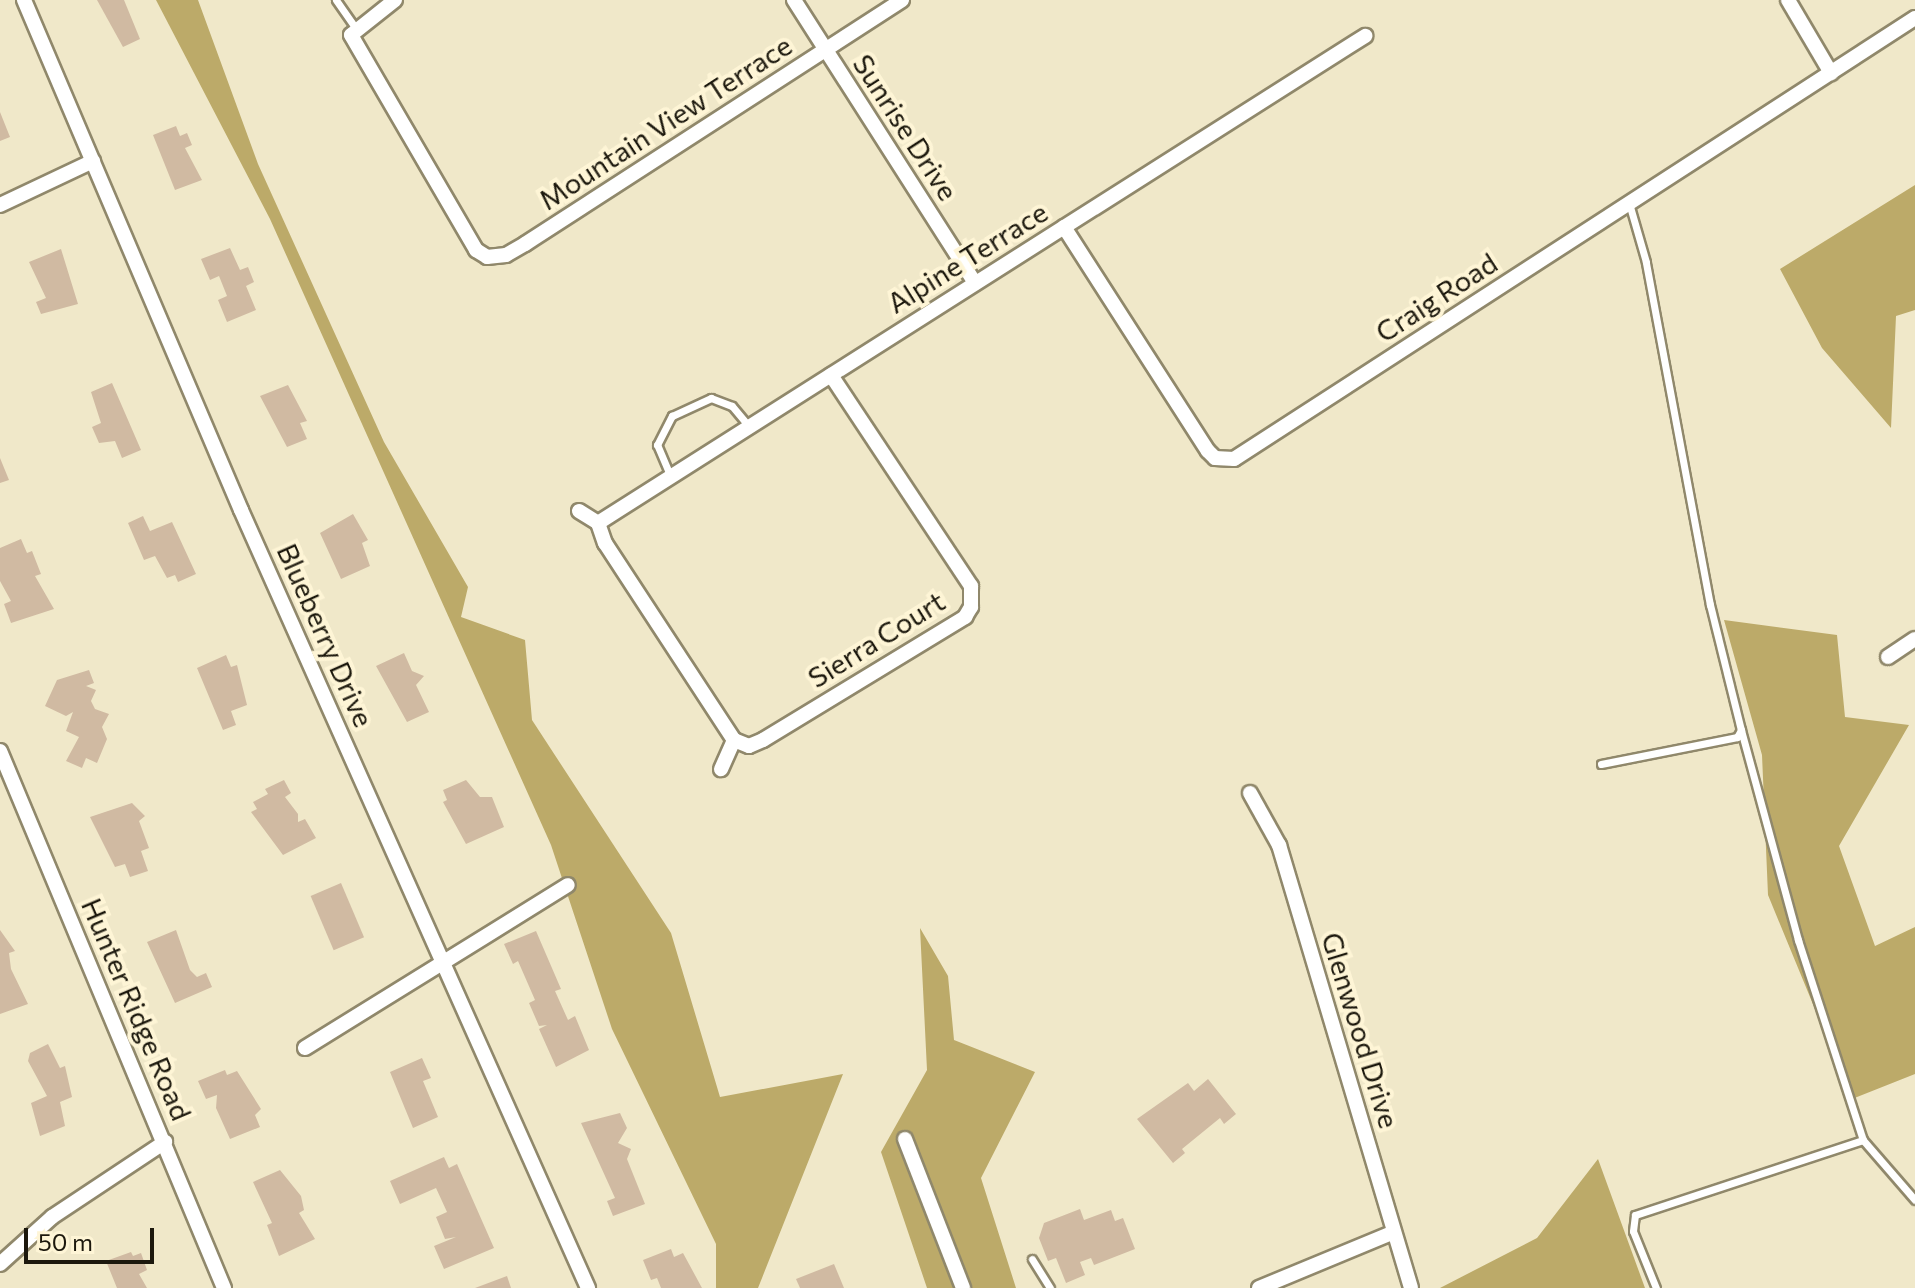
<!DOCTYPE html>
<html>
<head>
<meta charset="utf-8">
<style>
	body { margin:0 }
	#map { position:relative; width:1915px; height:1288px; overflow:hidden; background:#f0e8c9; font-family:Commissioner,sans-serif }
	div>[style] { position:absolute }
	.forest>* { inset:0; background:#bcaa69 }
	.building>* { inset:0; background:#d0baa2; transform-origin:0 0 }
	.roads { filter:drop-shadow(2px 0 #90886b) drop-shadow(-2px 0 #90886b) drop-shadow(0 2px #90886b) drop-shadow(0 -2px #90886b) }
	.service>* { height:7px; margin:-3.5px; padding:0 3.5px; transform-origin:3.5px; border-radius:3.5px; background:#fff }
	.minor>* { height:14px; margin:-7px; padding:0 7px; transform-origin:7px; border-radius:7px; background:#fff }
	span { translate:-50% -50%; white-space:nowrap; text-align:center; line-height:1.15; -webkit-text-stroke:8px #fef5d6; paint-order:stroke }
	.street-label { font-size:28px; color:#1c180d }
	.scale { position:absolute; left:24px; top:1228px; width:130px; height:36px; box-sizing:border-box; border:4px solid #1c180d; border-top:0; padding-left:10px; font-size:24px; line-height:28px; white-space:nowrap; color:#1c180d; -webkit-text-stroke:6px #fef5d6; paint-order:stroke }
</style>
</head>
<body>
<div id="map">
	<div class="forest">
		<div style="clip-path:polygon(156px 0,198px 0,258px 164px,384px 442px,468px 587px,461px 617px,525px 640px,532px 720px,671px 933px,720px 1097px,843px 1074px,758px 1288px,716px 1288px,716px 1244px,612px 1029px,551px 845px,270px 219px)"></div>
		<div style="clip-path:polygon(1915px 185px,1915px 310px,1896px 316px,1891px 428px,1822px 348px,1780px 269px)"></div>
		<div style="clip-path:polygon(1724px 620px,1837px 635px,1845px 717px,1909px 725px,1839px 846px,1875px 946px,1915px 927px,1915px 1074px,1852px 1099px,1768px 895px,1762px 755px)"></div>
		<div style="clip-path:polygon(920px 928px,948px 976px,954px 1040px,1035px 1072px,981px 1178px,1016px 1288px,927px 1288px,881px 1152px,927px 1070px)"></div>
		<div style="clip-path:polygon(1598px 1159px,1645px 1288px,1440px 1288px,1537px 1238px)"></div>
	</div>
	<div class="building">
		<div style="clip-path:polygon(97px 0,124px 0,140px 39px,123px 47px)"></div>
		<div style="clip-path:polygon(0 112px,10px 137px,0 141px)"></div>
		<div style="clip-path:polygon(176px 126px,180px 136px,187px 133px,192px 145px,185px 148px,202px 180px,175px 190px,153px 135px)"></div>
		<div style="clip-path:polygon(230px 248px,240px 270px,248px 267px,254px 282px,246px 286px,256px 310px,227px 322px,218px 300px,227px 296px,219px 276px,210px 280px,201px 259px)"></div>
		<div style="clip-path:polygon(61px 249px,78px 304px,41px 314px,36px 302px,46px 298px,29px 262px)"></div>
		<div style="clip-path:polygon(112px 383px,141px 450px,122px 458px,115px 441px,99px 443px,92px 427px,101px 423px,91px 392px)"></div>
		<div style="clip-path:polygon(288px 385px,307px 421px,300px 423px,307px 439px,287px 447px,260px 396px)"></div>
		<div style="clip-path:polygon(0 458px,9px 480px,0 483px)"></div>
		<div style="clip-path:polygon(353px 514px,368px 540px,362px 543px,370px 566px,341px 579px,320px 533px)"></div>
		<div style="clip-path:polygon(143px 516px,150px 531px,172px 522px,196px 574px,178px 582px,175px 575px,167px 578px,155px 556px,144px 560px,128px 523px)"></div>
		<div style="clip-path:polygon(21px 539px,27px 553px,32px 551px,41px 574px,35px 576px,54px 609px,11px 623px,4px 604px,11px 601px,0 581px,0 548px)"></div>
		<div style="clip-path:polygon(404px 653px,412px 671px,424px 676px,416px 685px,429px 712px,407px 722px,376px 666px)"></div>
		<div style="clip-path:polygon(226px 655px,231px 667px,237px 665px,247px 705px,231px 711px,236px 725px,223px 730px,197px 668px)"></div>
		<div style="clip-path:polygon(89px 670px,94px 683px,86px 686px,96px 690px,91px 701px,95px 709px,109px 714px,102px 727px,107px 739px,97px 763px,86px 758px,82px 768px,66px 761px,79px 737px,66px 731px,73px 712px,66px 716px,45px 706px,57px 680px)"></div>
		<div style="clip-path:polygon(284px 780px,291px 793px,285px 797px,298px 814px,298px 822px,305px 819px,316px 838px,283px 855px,251px 812px,257px 809px,253px 802px,268px 794px,265px 789px)"></div>
		<div style="clip-path:polygon(466px 780px,480px 797px,492px 797px,504px 827px,466px 844px,443px 802px,447px 800px,443px 790px)"></div>
		<div style="clip-path:polygon(132px 803px,145px 816px,139px 821px,149px 848px,141px 851px,148px 871px,130px 877px,125px 864px,115px 867px,90px 817px)"></div>
		<div style="left:341px;top:883px;width:59px;height:33px;rotate:67deg"></div>
		<div style="clip-path:polygon(0 930px,15px 951px,9px 953px,11px 969px,28px 1004px,0 1014px)"></div>
		<div style="clip-path:polygon(176px 930px,190px 970px,197px 977px,206px 973px,212px 987px,175px 1003px,147px 942px)"></div>
		<div style="clip-path:polygon(536px 931px,561px 989px,555px 991px,568px 1020px,575px 1016px,589px 1050px,556px 1067px,539px 1029px,547px 1025px,539px 1026px,529px 1003px,535px 1000px,518px 961px,513px 964px,504px 944px)"></div>
		<div style="clip-path:polygon(48px 1044px,60px 1068px,65px 1066px,72px 1097px,60px 1102px,65px 1126px,40px 1136px,31px 1103px,47px 1096px,28px 1061px,30px 1053px)"></div>
		<div style="clip-path:polygon(422px 1058px,431px 1078px,423px 1081px,438px 1117px,413px 1128px,390px 1072px)"></div>
		<div style="clip-path:polygon(225px 1070px,227px 1075px,237px 1071px,261px 1109px,255px 1115px,260px 1127px,230px 1139px,216px 1108px,217px 1095px,206px 1099px,198px 1081px)"></div>
		<div style="clip-path:polygon(1208px 1079px,1236px 1114px,1224px 1124px,1220px 1118px,1182px 1149px,1185px 1153px,1173px 1163px,1137px 1119px,1188px 1083px,1194px 1091px)"></div>
		<div style="clip-path:polygon(620px 1113px,627px 1128px,618px 1143px,631px 1149px,627px 1159px,645px 1204px,613px 1216px,607px 1201px,615px 1198px,581px 1123px)"></div>
		<div style="clip-path:polygon(444px 1157px,449px 1168px,457px 1164px,494px 1248px,444px 1269px,434px 1246px,456px 1237px,445px 1239px,436px 1217px,447px 1212px,436px 1188px,400px 1204px,390px 1181px)"></div>
		<div style="clip-path:polygon(280px 1170px,301px 1196px,304px 1210px,299px 1213px,315px 1239px,279px 1256px,267px 1225px,272px 1223px,253px 1182px)"></div>
		<div style="clip-path:polygon(1080px 1209px,1084px 1220px,1111px 1210px,1115px 1221px,1123px 1218px,1135px 1249px,1094px 1265px,1091px 1258px,1080px 1262px,1085px 1275px,1066px 1283px,1056px 1258px,1048px 1261px,1039px 1238px,1044px 1223px)"></div>
		<div style="clip-path:polygon(671px 1249px,674px 1257px,683px 1253px,702px 1288px,661px 1288px,657px 1278px,651px 1280px,643px 1260px)"></div>
		<div style="clip-path:polygon(131px 1252px,133px 1256px,141px 1253px,147px 1270px,139px 1274px,147px 1288px,117px 1288px,106px 1261px)"></div>
		<div style="clip-path:polygon(834px 1264px,844px 1288px,800px 1288px,796px 1279px)"></div>
		<div style="clip-path:polygon(507px 1276px,511px 1288px,475px 1288px)"></div>
	</div>
	<div class="roads">
		<div class="service">
			<div style="left:336px;top:0;width:35px;rotate:55deg"></div>
			<div style="left:670px;top:475px;width:33px;rotate:-113deg"></div>
			<div style="left:657px;top:445px;width:33px;rotate:-63deg"></div>
			<div style="left:672px;top:416px;width:43px;rotate:-24.8deg"></div>
			<div style="left:711px;top:398px;width:22px;rotate:21deg"></div>
			<div style="left:732px;top:406px;width:26px;rotate:50deg"></div>
			<div style="left:1741px;top:730px;width:218px;rotate:74.8deg"></div>
			<div style="left:1798px;top:940px;width:210px;rotate:72deg"></div>
			<div style="left:1863px;top:1140px;width:79px;rotate:49.1deg"></div>
			<div style="left:1601px;top:764px;width:139px;rotate:-11.2deg"></div>
			<div style="left:1737px;top:737px;width:8px;rotate:-60deg"></div>
			<div style="left:1741px;top:730px;width:129px;rotate:-103.9deg"></div>
			<div style="left:1710px;top:605px;width:349px;rotate:-100.6deg"></div>
			<div style="left:1646px;top:262px;width:61px;rotate:-106.1deg"></div>
			<div style="left:1032px;top:1259px;width:34px;rotate:58deg"></div>
			<div style="left:1656px;top:1288px;width:61px;rotate:-112deg"></div>
			<div style="left:1633px;top:1231px;width:16px;rotate:-83deg"></div>
			<div style="left:1635px;top:1215px;width:240px;rotate:-18.2deg"></div>
		</div>
		<div class="minor">
			<div style="left:24px;top:0;width:554px;rotate:66.95deg"></div>
			<div style="left:241px;top:510px;width:852px;rotate:65.96deg"></div>
			<div style="left:395px;top:0;width:56px;rotate:141.5deg"></div>
			<div style="left:351px;top:35px;width:249px;rotate:59.8deg"></div>
			<div style="left:476px;top:250px;width:13px;rotate:32deg"></div>
			<div style="left:487px;top:257px;width:19px;rotate:-6deg"></div>
			<div style="left:506px;top:255px;width:22px;rotate:-30deg"></div>
			<div style="left:525px;top:244px;width:449px;rotate:-32.9deg"></div>
			<div style="left:794px;top:0;width:336px;rotate:57.4deg"></div>
			<div style="left:1788px;top:0;width:85px;rotate:59.5deg"></div>
			<div style="left:0;top:205px;width:103px;rotate:-25.3deg"></div>
			<div style="left:1064px;top:227px;width:266px;rotate:57.3deg"></div>
			<div style="left:1208px;top:451px;width:10px;rotate:45deg"></div>
			<div style="left:1215px;top:458px;width:19px;rotate:3deg"></div>
			<div style="left:1234px;top:459px;width:811px;rotate:-32.93deg"></div>
			<div style="left:579px;top:511px;width:22px;rotate:32deg"></div>
			<div style="left:598px;top:523px;width:21px;rotate:71deg"></div>
			<div style="left:605px;top:543px;width:235px;rotate:56.8deg"></div>
			<div style="left:734px;top:740px;width:32px;rotate:114deg"></div>
			<div style="left:598px;top:523px;width:909px;rotate:-32.41deg"></div>
			<div style="left:1888px;top:657px;width:32px;rotate:-34deg"></div>
			<div style="left:734px;top:740px;width:16px;rotate:22deg"></div>
			<div style="left:749px;top:746px;width:15px;rotate:-23deg"></div>
			<div style="left:763px;top:740px;width:237px;rotate:-31.3deg"></div>
			<div style="left:965px;top:617px;width:12px;rotate:-59deg"></div>
			<div style="left:971px;top:607px;width:21px;rotate:-90deg"></div>
			<div style="left:971px;top:586px;width:253px;rotate:-123.6deg"></div>
			<div style="left:0;top:751px;width:582px;rotate:67.36deg"></div>
			<div style="left:1250px;top:793px;width:60px;rotate:60.9deg"></div>
			<div style="left:1279px;top:845px;width:462px;rotate:73.4deg"></div>
			<div style="left:305px;top:1048px;width:309px;rotate:-31.8deg"></div>
			<div style="left:905px;top:1139px;width:160px;rotate:68.7deg"></div>
			<div style="left:0;top:1264px;width:70px;rotate:-42.1deg"></div>
			<div style="left:52px;top:1217px;width:136px;rotate:-33.6deg"></div>
			<div style="left:1259px;top:1288px;width:146px;rotate:-22.5deg"></div>
		</div>
	</div>
	<div class="street-label">
		<span style="left:665px;top:122px;rotate:-33deg">Mountain View Terrace</span>
		<span style="left:906px;top:127px;rotate:57deg">Sunrise Drive</span>
		<span style="left:967px;top:257px;rotate:-32deg">Alpine Terrace</span>
		<span style="left:1436px;top:297px;rotate:-33deg">Craig Road</span>
		<span style="left:326px;top:635px;rotate:66deg">Blueberry Drive</span>
		<span style="left:876px;top:639px;rotate:-32deg">Sierra Court</span>
		<span style="left:137px;top:1009px;rotate:67deg">Hunter Ridge Road</span>
		<span style="left:1361px;top:1030px;rotate:73deg">Glenwood Drive</span>
	</div>
	<div class="scale">50 m</div>
</div>
</body>
</html>
